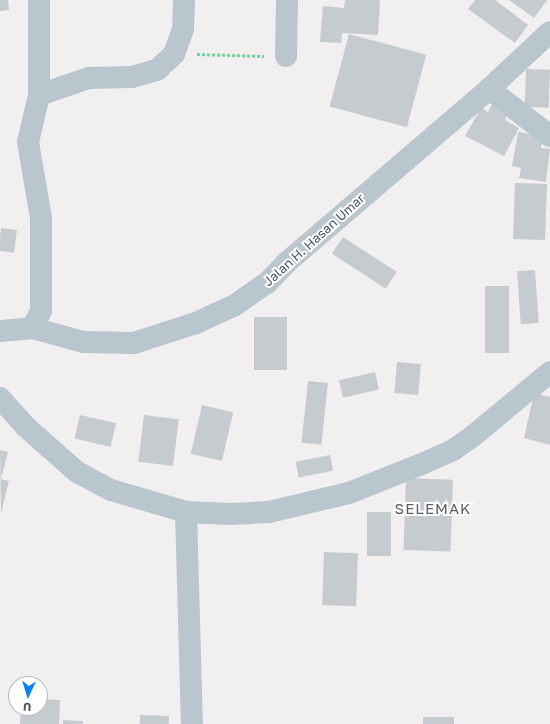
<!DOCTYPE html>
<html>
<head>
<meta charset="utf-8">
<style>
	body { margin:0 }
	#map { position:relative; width:550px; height:724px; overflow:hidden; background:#f2eff0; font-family:"Golos Text",sans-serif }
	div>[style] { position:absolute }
	.building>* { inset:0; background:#c6cbd0; transform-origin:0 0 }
	.path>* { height:2.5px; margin-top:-1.25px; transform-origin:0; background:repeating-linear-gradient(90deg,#6fd59a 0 3px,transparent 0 5px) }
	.minor>* { height:22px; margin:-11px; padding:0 11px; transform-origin:11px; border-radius:11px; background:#bac6ce }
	span { translate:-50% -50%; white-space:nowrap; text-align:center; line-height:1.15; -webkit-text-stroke:4px #fff; paint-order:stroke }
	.street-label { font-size:13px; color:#46555f }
	.quarter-label { font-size:15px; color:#5b6165; letter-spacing:1px }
	.north { position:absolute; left:8px; top:676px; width:40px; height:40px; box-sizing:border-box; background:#fff; border:1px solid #b5bbbf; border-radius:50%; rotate:184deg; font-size:11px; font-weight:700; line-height:16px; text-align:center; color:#46555f }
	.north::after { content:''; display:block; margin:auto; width:14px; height:18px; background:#0882f4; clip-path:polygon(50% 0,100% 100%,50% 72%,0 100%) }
</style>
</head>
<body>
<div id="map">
	<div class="building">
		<div style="clip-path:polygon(0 0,8px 0,9px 10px,0 11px)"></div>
		<div style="clip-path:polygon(345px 0,380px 0,378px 35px,342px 33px,341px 43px,320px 42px,323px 6px,344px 8px)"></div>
		<div style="clip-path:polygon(475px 0,495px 0,528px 25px,515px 43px,468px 9px)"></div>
		<div style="clip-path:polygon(509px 0,547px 0,534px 18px)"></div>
		<div style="left:349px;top:34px;width:80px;height:75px;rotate:15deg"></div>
		<div style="left:526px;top:69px;width:24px;height:38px;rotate:2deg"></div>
		<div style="clip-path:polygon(492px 104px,508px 113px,505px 120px,519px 128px,504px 156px,465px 136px,481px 108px,488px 112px)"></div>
		<div style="clip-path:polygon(518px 132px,543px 136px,541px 148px,550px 149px,546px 182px,519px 178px,521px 168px,512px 166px)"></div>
		<div style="left:515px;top:183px;width:32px;height:56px;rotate:2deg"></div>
		<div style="left:1px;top:228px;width:16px;height:23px;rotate:7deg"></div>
		<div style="left:343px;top:237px;width:64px;height:20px;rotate:33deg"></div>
		<div style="left:535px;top:270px;width:53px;height:18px;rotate:86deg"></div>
		<div style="left:485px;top:286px;width:24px;height:67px"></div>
		<div style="left:254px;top:317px;width:33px;height:53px"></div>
		<div style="left:397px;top:362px;width:24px;height:31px;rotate:5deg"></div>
		<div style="left:375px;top:372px;width:18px;height:37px;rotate:77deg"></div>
		<div style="left:308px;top:381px;width:20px;height:62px;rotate:6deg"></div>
		<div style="clip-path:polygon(534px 393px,550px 397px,550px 445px,524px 438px)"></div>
		<div style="left:202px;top:405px;width:32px;height:50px;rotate:13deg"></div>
		<div style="left:80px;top:415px;width:37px;height:24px;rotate:13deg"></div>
		<div style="left:144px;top:415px;width:35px;height:47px;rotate:7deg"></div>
		<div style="clip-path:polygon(0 450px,8px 452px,1px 479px,9px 481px,1px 514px)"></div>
		<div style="left:330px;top:455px;width:16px;height:35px;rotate:79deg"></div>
		<div style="left:406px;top:478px;width:47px;height:72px;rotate:2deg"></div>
		<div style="left:367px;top:512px;width:24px;height:44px"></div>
		<div style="left:324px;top:552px;width:34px;height:53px;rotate:2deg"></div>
		<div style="clip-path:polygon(40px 699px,60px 700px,59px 724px,20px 724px,21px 708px,40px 708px)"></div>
		<div style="left:140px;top:715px;width:29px;height:9px;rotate:2deg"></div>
		<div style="left:423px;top:717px;width:31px;height:7px"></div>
		<div style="clip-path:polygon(63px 720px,83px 721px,83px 724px,63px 724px)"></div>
	</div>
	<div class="path">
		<div style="left:197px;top:54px;width:67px;rotate:1.7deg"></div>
	</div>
	<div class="minor">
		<div style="left:286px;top:56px;width:56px;rotate:-89deg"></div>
		<div style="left:489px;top:89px;width:77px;rotate:37.6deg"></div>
		<div style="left:39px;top:95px;width:95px;rotate:-90deg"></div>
		<div style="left:32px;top:328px;width:54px;rotate:15.1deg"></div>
		<div style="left:84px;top:342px;width:50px;rotate:1.1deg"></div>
		<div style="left:134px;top:343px;width:65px;rotate:-17.9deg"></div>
		<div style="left:196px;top:323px;width:43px;rotate:-24.8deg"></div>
		<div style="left:235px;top:305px;width:39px;rotate:-35deg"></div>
		<div style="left:267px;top:283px;width:28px;rotate:-46deg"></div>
		<div style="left:286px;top:263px;width:267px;rotate:-40.6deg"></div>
		<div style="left:489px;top:89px;width:83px;rotate:-43.1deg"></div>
		<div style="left:0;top:331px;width:32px;rotate:-5deg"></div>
		<div style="left:32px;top:328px;width:19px;rotate:-62deg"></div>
		<div style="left:41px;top:311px;width:93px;rotate:-90deg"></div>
		<div style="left:41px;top:218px;width:77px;rotate:-99.7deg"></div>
		<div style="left:28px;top:142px;width:48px;rotate:-76.8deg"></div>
		<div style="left:39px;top:95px;width:53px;rotate:-18.8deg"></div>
		<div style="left:89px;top:78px;width:43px;rotate:-1.3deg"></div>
		<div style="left:132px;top:77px;width:26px;rotate:-16deg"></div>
		<div style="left:157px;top:70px;width:23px;rotate:-43deg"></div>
		<div style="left:174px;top:54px;width:27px;rotate:-70deg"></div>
		<div style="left:183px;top:29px;width:29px;rotate:-88deg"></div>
		<div style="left:0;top:398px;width:39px;rotate:48deg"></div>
		<div style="left:26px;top:427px;width:68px;rotate:41.4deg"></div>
		<div style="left:77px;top:472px;width:38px;rotate:28deg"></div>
		<div style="left:111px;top:490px;width:78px;rotate:16.3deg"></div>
		<div style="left:186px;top:512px;width:45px;rotate:2.5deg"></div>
		<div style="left:231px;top:514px;width:38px;rotate:-3deg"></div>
		<div style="left:269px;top:512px;width:82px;rotate:-13.4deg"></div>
		<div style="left:349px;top:493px;width:81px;rotate:-21.8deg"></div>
		<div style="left:424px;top:463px;width:32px;rotate:-24deg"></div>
		<div style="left:453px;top:450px;width:24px;rotate:-35deg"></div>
		<div style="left:473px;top:436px;width:100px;rotate:-39.7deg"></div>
		<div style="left:186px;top:512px;width:212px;rotate:88.4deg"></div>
	</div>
	<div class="street-label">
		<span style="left:314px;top:240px;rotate:-42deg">Jalan H. Hasan Umar</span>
	</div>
	<div class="quarter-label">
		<span style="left:433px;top:509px">SELEMAK</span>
	</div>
	<div class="north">U</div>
</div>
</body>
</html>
